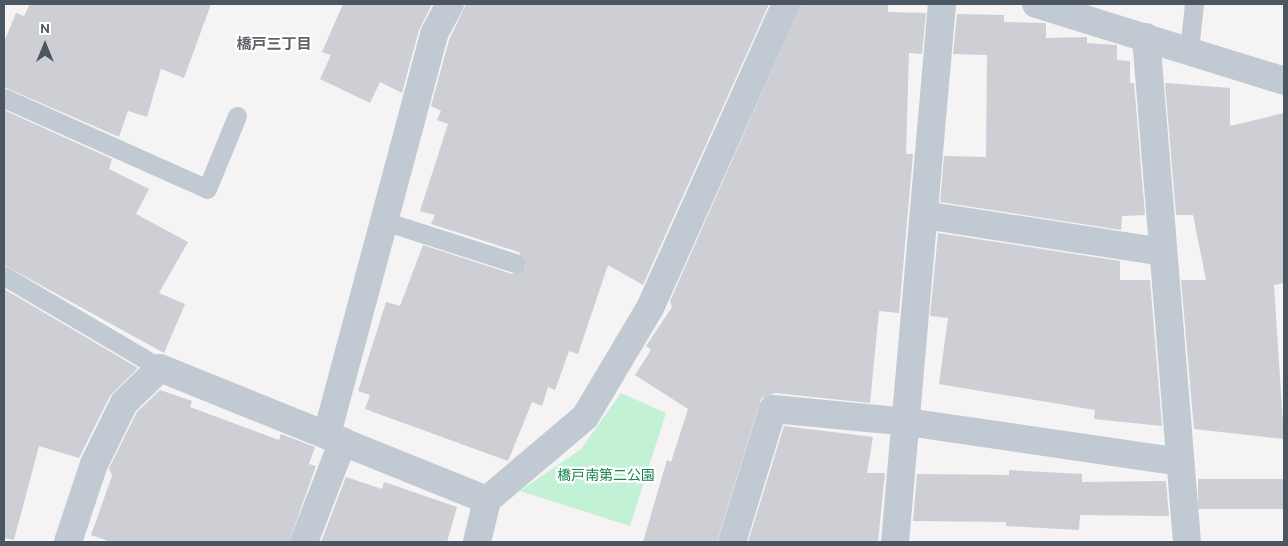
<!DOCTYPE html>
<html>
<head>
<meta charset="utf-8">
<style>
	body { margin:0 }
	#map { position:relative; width:1288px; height:546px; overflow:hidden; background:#f5f3f3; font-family:Overpass,"Noto Sans JP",sans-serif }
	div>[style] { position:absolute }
	.green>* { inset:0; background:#c3f1d5 }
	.building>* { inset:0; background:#cdcfd5; transform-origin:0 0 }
	.lane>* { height:19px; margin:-9.5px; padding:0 9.5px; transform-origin:9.5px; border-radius:9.5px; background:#c1cad2 }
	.street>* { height:28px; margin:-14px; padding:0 14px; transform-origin:14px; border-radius:14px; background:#c1cad2 }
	span { translate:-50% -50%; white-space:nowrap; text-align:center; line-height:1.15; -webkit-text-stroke:4.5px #fff; paint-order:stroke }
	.park-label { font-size:14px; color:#17864f }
	.neighbourhood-label { font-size:15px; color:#5f6368; font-weight:700 }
	.frame { position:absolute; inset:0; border:5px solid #4a5661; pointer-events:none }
	.north { position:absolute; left:20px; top:20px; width:50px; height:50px; -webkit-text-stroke:4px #fff; paint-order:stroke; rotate:0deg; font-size:14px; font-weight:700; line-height:20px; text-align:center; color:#4a5661 }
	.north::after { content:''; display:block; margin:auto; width:18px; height:22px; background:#4a5661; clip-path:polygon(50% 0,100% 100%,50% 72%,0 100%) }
</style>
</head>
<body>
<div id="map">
	<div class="green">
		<div style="clip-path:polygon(621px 393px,666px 413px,630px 526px,520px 491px,581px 449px)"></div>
	</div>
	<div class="building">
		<div style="clip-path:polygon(30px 4px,211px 4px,184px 78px,161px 69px,147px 117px,128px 111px,119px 137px,4px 87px,4px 42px,16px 13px,24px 16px)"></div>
		<div style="clip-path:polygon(343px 4px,432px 4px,419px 30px,402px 93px,380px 82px,370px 103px,320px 79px,331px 55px,322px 52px)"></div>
		<div style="clip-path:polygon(466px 4px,769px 4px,643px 285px,608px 265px,578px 354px,569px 351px,555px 390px,548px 387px,542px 406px,532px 402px,508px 461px,365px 409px,370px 395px,358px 391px,386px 302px,400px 306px,423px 245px,512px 274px,526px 266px,519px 252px,431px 224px,435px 215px,420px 211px,448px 124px,437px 120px,441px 111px,431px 106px,449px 40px)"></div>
		<div style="clip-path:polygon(801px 4px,888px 4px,888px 12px,926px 13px,922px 54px,909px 53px,906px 154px,913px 154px,899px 313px,879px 311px,870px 403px,775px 393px,761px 399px,717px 542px,643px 542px,667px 460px,671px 462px,688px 409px,635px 375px,651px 350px,646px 346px,672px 307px,670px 301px)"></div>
		<div style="clip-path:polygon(957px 14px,1004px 15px,1004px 22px,1046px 23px,1046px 38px,1087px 37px,1087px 43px,1117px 45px,1117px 60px,1130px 61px,1130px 83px,1134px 83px,1145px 215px,1122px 216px,1121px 230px,940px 202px,944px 156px,986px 157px,987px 55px,953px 54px)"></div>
		<div style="clip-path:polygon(1165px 83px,1230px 88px,1230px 126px,1284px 113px,1284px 283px,1274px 285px,1284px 439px,1194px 429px,1181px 280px,1206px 280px,1193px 215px,1176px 215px)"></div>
		<div style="clip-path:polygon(4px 110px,112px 159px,109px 169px,149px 189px,136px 214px,188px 242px,159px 293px,185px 304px,164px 353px,4px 265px)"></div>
		<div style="clip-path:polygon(938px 233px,1120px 261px,1120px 280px,1150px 280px,1162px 426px,1094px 419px,1095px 410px,939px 384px,948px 318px,930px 316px)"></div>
		<div style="clip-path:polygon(4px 289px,138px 368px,110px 396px,79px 458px,39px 446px,14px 540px,4px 538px)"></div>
		<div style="clip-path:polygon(160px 390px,192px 401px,190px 407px,279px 440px,281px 434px,315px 447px,309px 464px,316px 466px,289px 542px,111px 542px,91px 535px,112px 476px,109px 468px,137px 412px)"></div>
		<div style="clip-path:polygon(784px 426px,873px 437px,867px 473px,885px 473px,878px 542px,748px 542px)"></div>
		<div style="clip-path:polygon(1009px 470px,1082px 474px,1082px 482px,1166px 481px,1169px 516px,1080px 515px,1079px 530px,1006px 526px,1006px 522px,913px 521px,917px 474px,1009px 475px)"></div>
		<div style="clip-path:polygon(346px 477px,382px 489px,384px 482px,457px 507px,447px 542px,321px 542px)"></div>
		<div style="left:1284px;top:479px;width:30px;height:86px;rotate:90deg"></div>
	</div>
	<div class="lane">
		<div style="left:1189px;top:50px;width:46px;rotate:-83.8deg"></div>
		<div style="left:4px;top:98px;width:222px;rotate:24.1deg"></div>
		<div style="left:207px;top:189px;width:79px;rotate:-67.7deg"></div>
		<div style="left:384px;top:221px;width:138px;rotate:17.8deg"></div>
		<div style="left:4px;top:276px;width:181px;rotate:30.5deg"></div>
	</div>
	<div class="street">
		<div style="left:1036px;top:4px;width:260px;rotate:17.2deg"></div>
		<div style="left:1146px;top:37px;width:507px;rotate:85.36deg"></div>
		<div style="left:924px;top:215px;width:242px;rotate:8.8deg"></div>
		<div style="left:327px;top:434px;width:414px;rotate:-75deg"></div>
		<div style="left:434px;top:34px;width:34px;rotate:-62deg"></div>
		<div style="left:68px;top:542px;width:82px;rotate:-71.6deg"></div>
		<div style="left:94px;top:464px;width:68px;rotate:-63.8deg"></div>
		<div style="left:124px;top:403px;width:50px;rotate:-44.2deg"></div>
		<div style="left:160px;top:368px;width:353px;rotate:22deg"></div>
		<div style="left:304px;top:542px;width:108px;rotate:-68.9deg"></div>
		<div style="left:477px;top:542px;width:43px;rotate:-76.6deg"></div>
		<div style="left:487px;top:500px;width:128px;rotate:-40.3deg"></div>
		<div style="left:585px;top:417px;width:127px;rotate:-59.2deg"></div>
		<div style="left:650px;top:308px;width:333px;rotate:-65.9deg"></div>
		<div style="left:732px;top:542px;width:139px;rotate:-72.9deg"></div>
		<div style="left:773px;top:409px;width:135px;rotate:5.5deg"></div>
		<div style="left:907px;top:422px;width:276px;rotate:8.3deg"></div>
		<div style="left:895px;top:542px;width:540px;rotate:-85.01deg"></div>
	</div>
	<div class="park-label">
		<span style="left:606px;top:477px">橋戸南第二公園</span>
	</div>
	<div class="neighbourhood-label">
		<span style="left:274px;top:46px">橋戸三丁目</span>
	</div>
	<div class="frame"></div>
	<div class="north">N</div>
</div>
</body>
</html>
